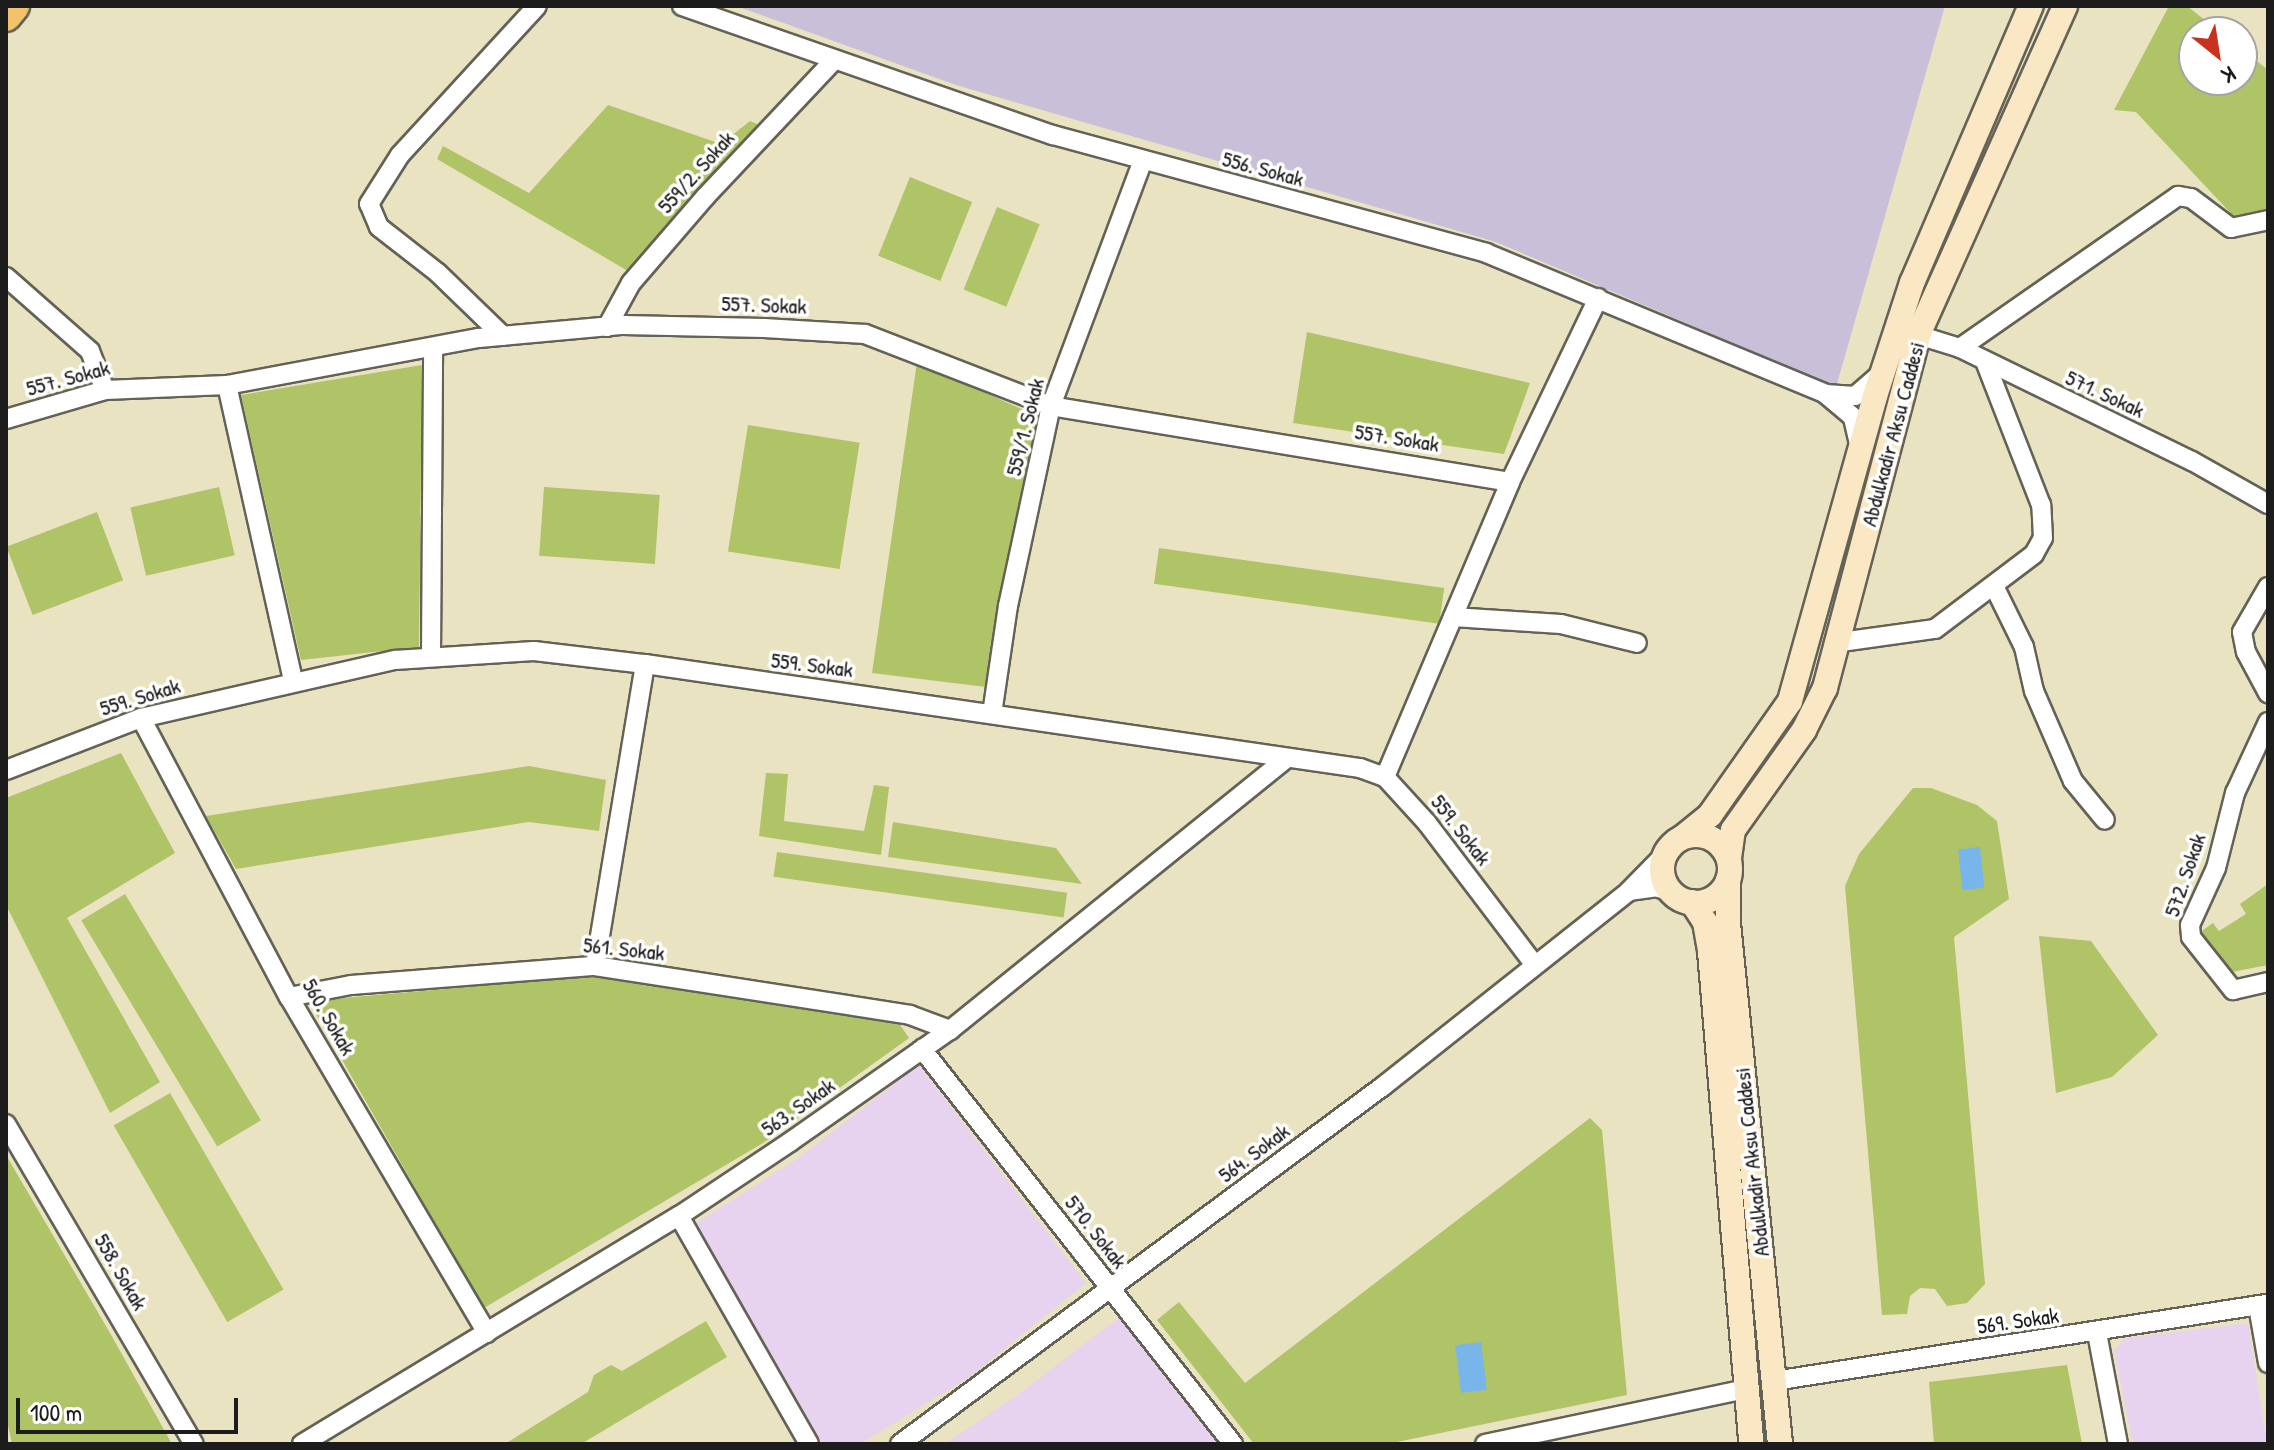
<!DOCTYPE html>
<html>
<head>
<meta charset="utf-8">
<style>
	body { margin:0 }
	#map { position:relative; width:2274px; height:1450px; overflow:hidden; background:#e9e3c2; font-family:"Patrick Hand",sans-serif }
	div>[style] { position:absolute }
	.built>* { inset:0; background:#e7d2ef }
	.industrial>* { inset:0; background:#c8bfd8 }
	.green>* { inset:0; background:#afc367; transform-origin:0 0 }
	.water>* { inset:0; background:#77b5ea; transform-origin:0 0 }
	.roads { filter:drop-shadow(2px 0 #646256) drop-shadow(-2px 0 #646256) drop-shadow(0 2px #646256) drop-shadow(0 -2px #646256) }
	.minor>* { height:18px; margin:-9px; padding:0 9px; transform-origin:9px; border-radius:9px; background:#fff }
	.secondary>* { height:24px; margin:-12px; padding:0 12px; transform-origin:12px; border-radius:12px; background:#fae7c3 }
	.secondary>.ring { margin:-12px; padding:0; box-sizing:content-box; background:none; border:24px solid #fae7c3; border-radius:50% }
	.trunk>* { height:30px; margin:-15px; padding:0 15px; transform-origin:15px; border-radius:15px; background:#f3c26a }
	span { translate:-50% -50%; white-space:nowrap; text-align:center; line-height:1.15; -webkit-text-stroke:7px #fff; paint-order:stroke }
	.street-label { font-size:22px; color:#1c1c1c }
	.frame { position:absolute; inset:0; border:8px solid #1c1c1c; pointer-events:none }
	.north { position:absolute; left:2178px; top:16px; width:80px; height:80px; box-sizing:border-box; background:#fff; border:2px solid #a4a4a4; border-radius:50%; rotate:150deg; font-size:22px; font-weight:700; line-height:32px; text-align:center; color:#1c1c1c }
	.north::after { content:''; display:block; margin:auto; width:28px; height:36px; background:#c8321e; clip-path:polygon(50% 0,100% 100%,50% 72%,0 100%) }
	.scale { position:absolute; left:16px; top:1398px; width:222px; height:36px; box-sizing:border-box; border:4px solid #1c1c1c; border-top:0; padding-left:10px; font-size:24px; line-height:28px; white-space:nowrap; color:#1c1c1c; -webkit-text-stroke:6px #fff; paint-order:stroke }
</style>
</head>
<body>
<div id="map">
	<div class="built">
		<div style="clip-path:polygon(919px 1065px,1086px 1283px,968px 1378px,871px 1437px,860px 1444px,823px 1444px,696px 1223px,797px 1159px)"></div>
		<div style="clip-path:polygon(1122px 1315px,1221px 1444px,945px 1444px,1019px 1394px)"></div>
		<div style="clip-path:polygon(2248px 1323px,2267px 1444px,2133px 1444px,2114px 1351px,2126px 1338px)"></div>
	</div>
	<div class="industrial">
		<div style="clip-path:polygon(736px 6px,1945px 6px,1836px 387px,1496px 242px,956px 85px)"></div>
	</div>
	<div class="green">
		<div style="clip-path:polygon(2169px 6px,2187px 6px,2220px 32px,2194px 32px,2194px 80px,2242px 80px,2242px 49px,2268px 70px,2268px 210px,2238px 221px,2136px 112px,2114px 110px)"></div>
		<div style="clip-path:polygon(608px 105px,721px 144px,750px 121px,759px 125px,628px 271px,437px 159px,443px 146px,529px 193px)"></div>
		<div style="left:910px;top:177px;width:67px;height:85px;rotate:22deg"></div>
		<div style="left:997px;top:207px;width:46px;height:89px;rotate:22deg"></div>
		<div style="clip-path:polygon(1307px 332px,1530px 383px,1504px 454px,1293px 423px)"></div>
		<div style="clip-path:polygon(917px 362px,1037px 416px,986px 687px,872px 673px)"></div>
		<div style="clip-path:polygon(422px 365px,419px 647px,301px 660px,241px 395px)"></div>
		<div style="left:748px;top:425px;width:113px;height:128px;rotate:9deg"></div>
		<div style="left:219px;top:487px;width:70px;height:91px;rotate:77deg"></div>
		<div style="left:544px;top:487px;width:116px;height:69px;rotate:4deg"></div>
		<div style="left:97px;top:512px;width:73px;height:97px;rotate:69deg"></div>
		<div style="left:1159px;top:548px;width:288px;height:36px;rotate:8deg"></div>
		<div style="clip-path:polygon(121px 753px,175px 853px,67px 918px,160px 1082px,110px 1113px,6px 905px,6px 798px)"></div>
		<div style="clip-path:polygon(529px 766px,606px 780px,599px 831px,529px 822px,236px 869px,206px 816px)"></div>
		<div style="clip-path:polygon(766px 773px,788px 774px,784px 821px,864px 831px,874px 785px,889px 787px,881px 855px,759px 836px)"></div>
		<div style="clip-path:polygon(1913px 788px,1931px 788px,1977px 805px,1997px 821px,2009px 899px,1954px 937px,1985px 1284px,1967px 1303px,1947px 1306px,1935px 1289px,1920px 1288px,1910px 1296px,1907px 1314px,1882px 1315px,1845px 886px,1859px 854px)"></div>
		<div style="clip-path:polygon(893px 822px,1056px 848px,1082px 884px,888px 857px)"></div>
		<div style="left:777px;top:852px;width:293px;height:25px;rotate:8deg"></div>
		<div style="clip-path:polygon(2268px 884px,2268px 965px,2227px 973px,2196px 935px,2213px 923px,2219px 931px,2246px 914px,2240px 904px)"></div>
		<div style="left:125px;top:894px;width:264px;height:51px;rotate:59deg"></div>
		<div style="clip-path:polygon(2039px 936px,2091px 941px,2158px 1035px,2112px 1077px,2056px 1093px)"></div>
		<div style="clip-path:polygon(604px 975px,898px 1022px,909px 1038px,763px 1143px,484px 1308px,313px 1009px,320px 1000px)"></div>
		<div style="left:170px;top:1093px;width:227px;height:65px;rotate:60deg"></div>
		<div style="clip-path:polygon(1590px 1118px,1602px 1130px,1627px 1395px,1387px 1444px,1254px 1444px,1157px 1320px,1179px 1302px,1245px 1383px)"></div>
		<div style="clip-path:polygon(6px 1155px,110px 1333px,172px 1444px,12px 1444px,6px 1416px)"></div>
		<div style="clip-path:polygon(706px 1321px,727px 1357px,581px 1444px,505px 1444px,588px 1392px,594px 1375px,611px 1365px,622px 1371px)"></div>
		<div style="clip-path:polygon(2067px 1365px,2082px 1444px,1934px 1444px,1929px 1382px)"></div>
	</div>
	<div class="water">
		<div style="left:1980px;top:847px;width:41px;height:22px;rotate:84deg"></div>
		<div style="left:1481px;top:1342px;width:48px;height:26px;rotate:83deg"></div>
	</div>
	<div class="roads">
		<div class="minor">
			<div style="left:682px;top:6px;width:393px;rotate:19.2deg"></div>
			<div style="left:1053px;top:135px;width:449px;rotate:15.2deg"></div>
			<div style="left:1486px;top:253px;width:368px;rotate:22.5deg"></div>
			<div style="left:6px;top:277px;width:112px;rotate:41.4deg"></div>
			<div style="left:90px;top:351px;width:42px;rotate:69deg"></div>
			<div style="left:607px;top:327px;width:50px;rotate:-61.4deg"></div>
			<div style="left:631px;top:283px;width:115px;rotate:-49.2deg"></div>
			<div style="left:706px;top:196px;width:187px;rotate:-46.7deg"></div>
			<div style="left:1918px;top:335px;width:44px;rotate:17.2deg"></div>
			<div style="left:1960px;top:348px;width:258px;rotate:26deg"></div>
			<div style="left:2192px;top:461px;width:87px;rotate:29.5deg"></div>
			<div style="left:503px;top:336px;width:91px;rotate:-135.9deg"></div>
			<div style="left:438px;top:273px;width:75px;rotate:-142.1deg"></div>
			<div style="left:379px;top:227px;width:25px;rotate:-113deg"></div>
			<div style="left:369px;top:204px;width:58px;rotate:-57.7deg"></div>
			<div style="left:400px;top:155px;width:202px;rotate:-47.4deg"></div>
			<div style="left:1960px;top:348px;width:266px;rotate:-34.9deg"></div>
			<div style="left:2178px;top:196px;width:13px;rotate:9deg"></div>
			<div style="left:2191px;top:198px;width:50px;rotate:36.9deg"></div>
			<div style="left:2231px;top:228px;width:38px;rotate:-12deg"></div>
			<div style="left:227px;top:385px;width:303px;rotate:77.4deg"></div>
			<div style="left:6px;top:419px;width:103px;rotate:-16.3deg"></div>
			<div style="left:105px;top:390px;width:122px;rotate:-2.3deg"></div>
			<div style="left:227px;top:385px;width:256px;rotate:-10.6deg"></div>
			<div style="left:479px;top:338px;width:145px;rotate:-5.2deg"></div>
			<div style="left:623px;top:325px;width:141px;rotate:1.2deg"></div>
			<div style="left:764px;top:328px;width:101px;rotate:3.4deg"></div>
			<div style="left:865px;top:334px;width:199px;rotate:21.2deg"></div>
			<div style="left:1051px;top:406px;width:465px;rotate:9.4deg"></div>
			<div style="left:1859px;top:444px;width:28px;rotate:-103deg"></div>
			<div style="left:1853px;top:417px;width:35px;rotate:-140deg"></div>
			<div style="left:1826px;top:394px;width:29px;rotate:4deg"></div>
			<div style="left:1855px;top:396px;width:32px;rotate:-41deg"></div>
			<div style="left:1994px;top:586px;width:68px;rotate:63.8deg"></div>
			<div style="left:2024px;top:647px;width:45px;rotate:77.2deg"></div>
			<div style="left:2034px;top:691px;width:98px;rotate:66.6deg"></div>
			<div style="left:2073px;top:781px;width:50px;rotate:50.6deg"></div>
			<div style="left:2268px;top:587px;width:52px;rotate:120deg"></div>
			<div style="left:2242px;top:632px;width:20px;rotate:79deg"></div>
			<div style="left:2246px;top:652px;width:47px;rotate:61.8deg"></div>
			<div style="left:1453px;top:617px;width:108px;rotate:3.7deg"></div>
			<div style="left:1561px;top:624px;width:78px;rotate:14deg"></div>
			<div style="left:1841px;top:642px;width:95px;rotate:-7.9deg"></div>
			<div style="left:1935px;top:629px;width:124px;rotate:-37.1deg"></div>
			<div style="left:2034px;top:554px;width:18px;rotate:-61deg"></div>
			<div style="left:2043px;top:538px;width:33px;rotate:-93deg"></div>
			<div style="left:2041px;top:505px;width:151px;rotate:-111.3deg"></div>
			<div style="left:431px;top:655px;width:306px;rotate:-89.6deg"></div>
			<div style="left:992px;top:714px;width:109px;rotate:-81.6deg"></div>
			<div style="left:1008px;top:606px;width:205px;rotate:-77.9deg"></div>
			<div style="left:1051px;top:406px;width:260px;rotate:-69.5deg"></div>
			<div style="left:141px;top:718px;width:316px;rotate:62.1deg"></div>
			<div style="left:289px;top:997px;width:390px;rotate:59.5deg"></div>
			<div style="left:2268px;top:722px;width:78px;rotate:114.9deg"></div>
			<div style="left:2235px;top:793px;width:77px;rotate:104.2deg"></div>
			<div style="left:2216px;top:868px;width:63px;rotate:114.5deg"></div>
			<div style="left:2190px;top:925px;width:12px;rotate:85deg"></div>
			<div style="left:2191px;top:937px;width:68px;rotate:51.6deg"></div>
			<div style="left:2233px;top:990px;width:36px;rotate:-13deg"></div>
			<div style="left:6px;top:770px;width:145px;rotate:-21.1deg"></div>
			<div style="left:141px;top:718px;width:261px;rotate:-12.9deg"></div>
			<div style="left:395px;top:660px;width:139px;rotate:-3.7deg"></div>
			<div style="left:534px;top:651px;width:112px;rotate:6.7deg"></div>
			<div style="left:645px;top:664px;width:723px;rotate:8.28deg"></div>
			<div style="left:1360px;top:768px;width:27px;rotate:20deg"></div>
			<div style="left:1385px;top:777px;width:62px;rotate:47.6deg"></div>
			<div style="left:1427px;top:823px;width:177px;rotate:52.8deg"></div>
			<div style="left:1385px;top:777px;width:320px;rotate:-67deg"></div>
			<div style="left:1510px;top:482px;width:204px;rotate:-64.4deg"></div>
			<div style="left:1667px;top:852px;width:54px;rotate:134.3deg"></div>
			<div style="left:1629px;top:891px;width:27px;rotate:-8deg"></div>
			<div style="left:1656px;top:887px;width:18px;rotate:19deg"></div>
			<div style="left:595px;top:966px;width:306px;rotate:-80.6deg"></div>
			<div style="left:289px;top:997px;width:63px;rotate:-11deg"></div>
			<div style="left:351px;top:985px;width:245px;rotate:-4.5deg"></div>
			<div style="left:595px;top:966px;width:319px;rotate:8.8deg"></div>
			<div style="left:910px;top:1015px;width:43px;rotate:20.6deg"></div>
			<div style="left:922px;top:1049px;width:503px;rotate:51.79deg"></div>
			<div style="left:6px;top:1124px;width:371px;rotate:59.6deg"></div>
			<div style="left:679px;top:1216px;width:262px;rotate:60.3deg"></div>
			<div style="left:2258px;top:1306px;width:58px;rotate:80deg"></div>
			<div style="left:2097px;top:1333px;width:113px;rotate:79.3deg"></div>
			<div style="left:1774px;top:1381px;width:500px;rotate:-8.9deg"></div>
			<div style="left:302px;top:1444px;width:441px;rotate:-31.2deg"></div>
			<div style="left:679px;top:1216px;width:133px;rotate:-33.7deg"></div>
			<div style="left:790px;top:1142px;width:195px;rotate:-35deg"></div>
			<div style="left:950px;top:1030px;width:432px;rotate:-38.9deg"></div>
			<div style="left:900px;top:1444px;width:600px;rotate:-36.53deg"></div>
			<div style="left:1382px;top:1087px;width:315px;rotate:-38.4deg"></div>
			<div style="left:1485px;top:1444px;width:266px;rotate:-11.9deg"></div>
		</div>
		<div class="secondary">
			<div class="ring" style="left:1662px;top:835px;width:44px;height:44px"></div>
			<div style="left:1683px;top:837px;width:35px;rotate:-39deg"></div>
			<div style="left:1710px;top:815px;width:139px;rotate:-54.9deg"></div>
			<div style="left:1790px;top:701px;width:317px;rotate:-74.4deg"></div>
			<div style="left:1875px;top:396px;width:119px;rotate:-71.9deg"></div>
			<div style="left:1912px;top:283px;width:301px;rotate:-66.8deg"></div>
			<div style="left:1729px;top:858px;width:28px;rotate:-82deg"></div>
			<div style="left:1733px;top:830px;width:123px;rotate:-54.6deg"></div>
			<div style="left:1804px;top:730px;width:47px;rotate:-63.4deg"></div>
			<div style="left:1825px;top:688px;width:365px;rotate:-75.2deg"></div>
			<div style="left:1918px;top:335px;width:360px;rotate:-65.9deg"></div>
			<div style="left:1728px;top:880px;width:43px;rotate:90deg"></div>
			<div style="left:1728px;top:923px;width:524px;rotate:84.3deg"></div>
			<div style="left:1692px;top:902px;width:24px;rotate:57deg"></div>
			<div style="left:1705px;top:922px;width:29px;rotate:80deg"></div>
			<div style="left:1710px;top:951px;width:495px;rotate:85.2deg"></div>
		</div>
		<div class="trunk">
			<div style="left:6px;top:16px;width:13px;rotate:-51deg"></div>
		</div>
	</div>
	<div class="street-label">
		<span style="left:1263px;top:169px;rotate:15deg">556. Sokak</span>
		<span style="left:696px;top:172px;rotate:-48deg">559/2. Sokak</span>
		<span style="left:764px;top:305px;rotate:2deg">557. Sokak</span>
		<span style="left:68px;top:378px;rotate:-15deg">557. Sokak</span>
		<span style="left:2105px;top:394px;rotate:25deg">571. Sokak</span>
		<span style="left:1025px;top:427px;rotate:-76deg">559/1. Sokak</span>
		<span style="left:1893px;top:434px;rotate:-75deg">Abdulkadir Aksu Caddesi</span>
		<span style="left:1397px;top:438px;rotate:9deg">557. Sokak</span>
		<span style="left:812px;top:665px;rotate:7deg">559. Sokak</span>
		<span style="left:140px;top:697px;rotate:-17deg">559. Sokak</span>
		<span style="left:1461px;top:830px;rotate:52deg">559. Sokak</span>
		<span style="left:2185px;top:875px;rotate:-71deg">572. Sokak</span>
		<span style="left:624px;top:949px;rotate:6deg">561. Sokak</span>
		<span style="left:329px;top:1017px;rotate:60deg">560. Sokak</span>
		<span style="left:798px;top:1107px;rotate:-35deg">563. Sokak</span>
		<span style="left:1254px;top:1153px;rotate:-37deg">564. Sokak</span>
		<span style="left:1752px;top:1162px;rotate:-96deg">Abdulkadir Aksu Caddesi</span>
		<span style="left:1096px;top:1232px;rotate:52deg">570. Sokak</span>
		<span style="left:121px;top:1272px;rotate:60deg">558. Sokak</span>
		<span style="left:2018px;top:1321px;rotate:-8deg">569. Sokak</span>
	</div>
	<div class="frame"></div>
	<div class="north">K</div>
	<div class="scale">100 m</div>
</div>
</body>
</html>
